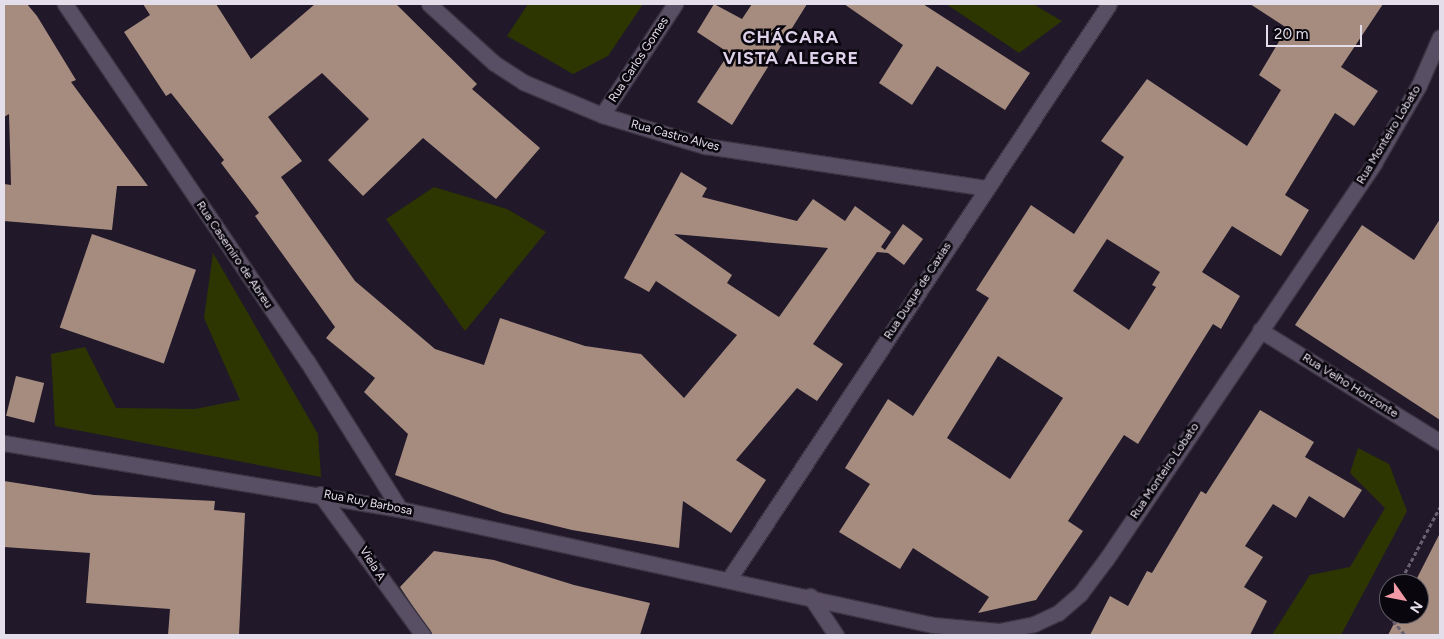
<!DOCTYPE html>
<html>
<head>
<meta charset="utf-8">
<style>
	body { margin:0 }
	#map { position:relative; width:1444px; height:639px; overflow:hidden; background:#21182a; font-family:Figtree,sans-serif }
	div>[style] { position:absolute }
	.green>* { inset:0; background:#2d3601 }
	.building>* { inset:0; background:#a58c7f; transform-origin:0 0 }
	.path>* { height:3px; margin-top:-1.5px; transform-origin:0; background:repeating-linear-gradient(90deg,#686070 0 4px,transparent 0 6.5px) }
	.roads { filter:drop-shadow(1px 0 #3b3442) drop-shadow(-1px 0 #3b3442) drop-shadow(0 1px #3b3442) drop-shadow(0 -1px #3b3442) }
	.street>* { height:15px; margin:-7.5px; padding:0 7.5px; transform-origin:7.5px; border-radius:7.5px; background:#594f64 }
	span { translate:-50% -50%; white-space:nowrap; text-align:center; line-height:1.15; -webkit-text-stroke:5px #09060d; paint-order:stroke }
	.street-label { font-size:12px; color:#e4deeb }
	.district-label { font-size:18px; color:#ded2eb; font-weight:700; letter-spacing:1px }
	.frame { position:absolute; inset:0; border:5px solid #e4deeb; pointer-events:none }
	.north { position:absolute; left:1379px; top:574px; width:50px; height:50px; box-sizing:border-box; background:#09060d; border:1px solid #615c66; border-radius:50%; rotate:123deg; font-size:14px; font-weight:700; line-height:20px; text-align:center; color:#e4deeb }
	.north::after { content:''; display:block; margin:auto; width:18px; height:22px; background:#f39aa7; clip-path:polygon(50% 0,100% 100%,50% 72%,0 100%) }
	.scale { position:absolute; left:1266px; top:25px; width:96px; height:22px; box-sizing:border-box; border:2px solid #e4deeb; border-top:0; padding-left:6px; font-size:15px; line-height:18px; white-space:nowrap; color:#e4deeb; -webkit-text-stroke:4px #09060d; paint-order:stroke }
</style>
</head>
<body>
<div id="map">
	<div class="green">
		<div style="clip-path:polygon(528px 4px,643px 4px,608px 56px,573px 74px,507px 36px)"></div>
		<div style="clip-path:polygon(946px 4px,1033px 4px,1062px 21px,1019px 53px)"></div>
		<div style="clip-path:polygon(434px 187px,507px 209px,546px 232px,465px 331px,386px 219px)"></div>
		<div style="clip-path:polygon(213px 253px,318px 434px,321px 477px,55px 426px,51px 354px,85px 347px,116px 408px,195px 409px,240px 400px,204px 318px)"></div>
		<div style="clip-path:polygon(1358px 448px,1389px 464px,1407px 511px,1341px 635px,1272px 635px,1310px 575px,1350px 567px,1385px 508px,1350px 473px)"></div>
	</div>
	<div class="building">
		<div style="clip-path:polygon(4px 4px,27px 4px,37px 16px,76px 80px,71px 82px,148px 186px,117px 186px,112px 230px,4px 221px,4px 184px,11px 185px,9px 114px,4px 117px)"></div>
		<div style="clip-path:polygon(evenodd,143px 4px,216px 4px,251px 59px,315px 4px,396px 4px,477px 84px,472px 89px,540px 148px,496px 199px,423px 138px,363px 196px,328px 160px,369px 119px,322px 73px,268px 117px,302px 161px,281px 177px,355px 281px,435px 349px,484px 365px,500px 318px,585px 346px,641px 354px,684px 398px,737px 335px,656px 281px,649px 292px,624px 278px,681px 172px,707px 188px,702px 197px,797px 221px,813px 199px,845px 221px,855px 206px,891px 232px,881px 247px,885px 250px,903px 224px,923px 239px,904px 265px,888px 253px,877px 252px,813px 344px,843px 364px,817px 401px,797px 388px,736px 460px,766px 480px,731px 533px,683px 501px,679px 548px,572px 530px,503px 513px,395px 475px,408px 434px,364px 392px,375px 378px,326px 338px,335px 327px,255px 216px,259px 213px,221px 163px,224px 160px,171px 93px,166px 96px,124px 32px,150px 15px,143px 4px,674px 234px,807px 246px,828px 248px,779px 317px,727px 283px,732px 275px,674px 234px)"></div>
		<div style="clip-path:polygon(714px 4px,742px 19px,752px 4px,807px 4px,732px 125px,697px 102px,729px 53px,697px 32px)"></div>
		<div style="clip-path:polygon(844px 4px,923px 4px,1030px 73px,1005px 110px,937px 66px,912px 105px,879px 83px,903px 45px)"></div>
		<div style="clip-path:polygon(evenodd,1250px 4px,1383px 4px,1341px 67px,1378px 91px,1354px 126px,1335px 113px,1285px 195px,1309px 210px,1281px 256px,1232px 226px,1202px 272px,1240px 296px,1221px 329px,1213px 324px,1138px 444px,1124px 435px,1068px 521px,1083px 531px,1036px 600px,978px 613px,989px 597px,913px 548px,900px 569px,839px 532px,870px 484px,845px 468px,888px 399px,913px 416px,989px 298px,976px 290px,1031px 205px,1074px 234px,1124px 157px,1101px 141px,1147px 79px,1247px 146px,1281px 90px,1259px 75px,1287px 28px,1250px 4px,1107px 239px,1160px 272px,1152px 285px,1156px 287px,1129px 330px,1073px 291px,1107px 239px,1250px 4px,998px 356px,1063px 398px,1010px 479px,947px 438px,998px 356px)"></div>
		<div style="clip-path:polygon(1440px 219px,1440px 420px,1295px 325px,1362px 225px,1414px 260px)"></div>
		<div style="left:92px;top:234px;width:110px;height:99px;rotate:19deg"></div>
		<div style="left:16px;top:376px;width:29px;height:41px;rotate:14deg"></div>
		<div style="clip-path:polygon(1260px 410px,1314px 442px,1305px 457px,1362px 490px,1344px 518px,1309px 496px,1296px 518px,1273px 504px,1245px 546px,1263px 557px,1244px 587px,1267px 601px,1250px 635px,1090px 635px,1110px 596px,1128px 606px,1147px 571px,1152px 573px,1201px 491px,1206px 494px)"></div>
		<div style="clip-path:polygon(4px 481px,94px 495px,215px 501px,214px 510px,245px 513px,239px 635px,168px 635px,170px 609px,86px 603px,90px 553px,4px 547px)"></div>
		<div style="clip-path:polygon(1440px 533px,1440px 635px,1388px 635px,1399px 614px,1419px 614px,1419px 584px,1414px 584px)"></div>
		<div style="clip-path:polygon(434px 551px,494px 560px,574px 585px,650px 603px,640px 635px,432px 635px,400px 587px)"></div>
	</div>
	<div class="path">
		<div style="left:1399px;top:584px;width:87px;rotate:-62deg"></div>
		<div style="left:1389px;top:603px;width:9px;rotate:117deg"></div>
		<div style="left:1385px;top:611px;width:31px;rotate:50deg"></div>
	</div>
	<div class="roads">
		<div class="street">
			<div style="left:65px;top:4px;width:431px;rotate:55.9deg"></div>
			<div style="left:307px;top:361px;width:175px;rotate:57.9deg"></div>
			<div style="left:429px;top:4px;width:88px;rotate:42.2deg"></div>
			<div style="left:494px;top:63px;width:35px;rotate:33deg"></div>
			<div style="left:523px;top:82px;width:86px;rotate:22.7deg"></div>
			<div style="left:602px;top:115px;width:108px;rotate:16.8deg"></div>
			<div style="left:705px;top:146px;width:283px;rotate:8.5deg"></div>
			<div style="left:602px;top:115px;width:133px;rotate:-56.7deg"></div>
			<div style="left:1260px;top:330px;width:212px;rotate:31.9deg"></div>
			<div style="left:4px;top:443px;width:401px;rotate:9.5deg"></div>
			<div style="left:400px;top:509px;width:545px;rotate:12.28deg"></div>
			<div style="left:933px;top:625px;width:66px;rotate:5.2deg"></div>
			<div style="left:999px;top:631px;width:36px;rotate:-11deg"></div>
			<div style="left:1034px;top:624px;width:26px;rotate:-25deg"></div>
			<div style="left:1058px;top:613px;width:29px;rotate:-41deg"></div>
			<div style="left:1080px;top:594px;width:45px;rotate:-53.1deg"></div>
			<div style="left:1107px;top:558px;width:477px;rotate:-55.9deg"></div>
			<div style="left:1374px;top:163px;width:90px;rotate:-60deg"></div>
			<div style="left:1419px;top:85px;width:52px;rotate:-66.4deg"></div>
			<div style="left:320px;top:494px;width:175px;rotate:53.9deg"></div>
			<div style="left:729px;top:579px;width:689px;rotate:-56.54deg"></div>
			<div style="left:810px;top:596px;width:47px;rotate:56.3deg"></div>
		</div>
	</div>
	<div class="street-label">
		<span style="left:639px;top:60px;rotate:-57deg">Rua Carlos Gomes</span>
		<span style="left:1389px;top:135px;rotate:-59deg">Rua Monteiro Lobato</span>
		<span style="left:675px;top:136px;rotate:15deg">Rua Castro Alves</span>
		<span style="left:234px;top:255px;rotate:56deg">Rua Casemiro de Abreu</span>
		<span style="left:918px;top:291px;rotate:-57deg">Rua Duque de Caxias</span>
		<span style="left:1350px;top:386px;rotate:32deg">Rua Velho Horizonte</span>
		<span style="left:1165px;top:471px;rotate:-56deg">Rua Monteiro Lobato</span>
		<span style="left:368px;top:503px;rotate:11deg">Rua Ruy Barbosa</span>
		<span style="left:372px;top:564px;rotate:58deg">Viela A</span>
	</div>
	<div class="district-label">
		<span style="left:791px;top:48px">CHÁCARA<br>VISTA ALEGRE</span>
	</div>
	<div class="frame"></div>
	<div class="north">N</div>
	<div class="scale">20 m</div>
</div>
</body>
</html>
